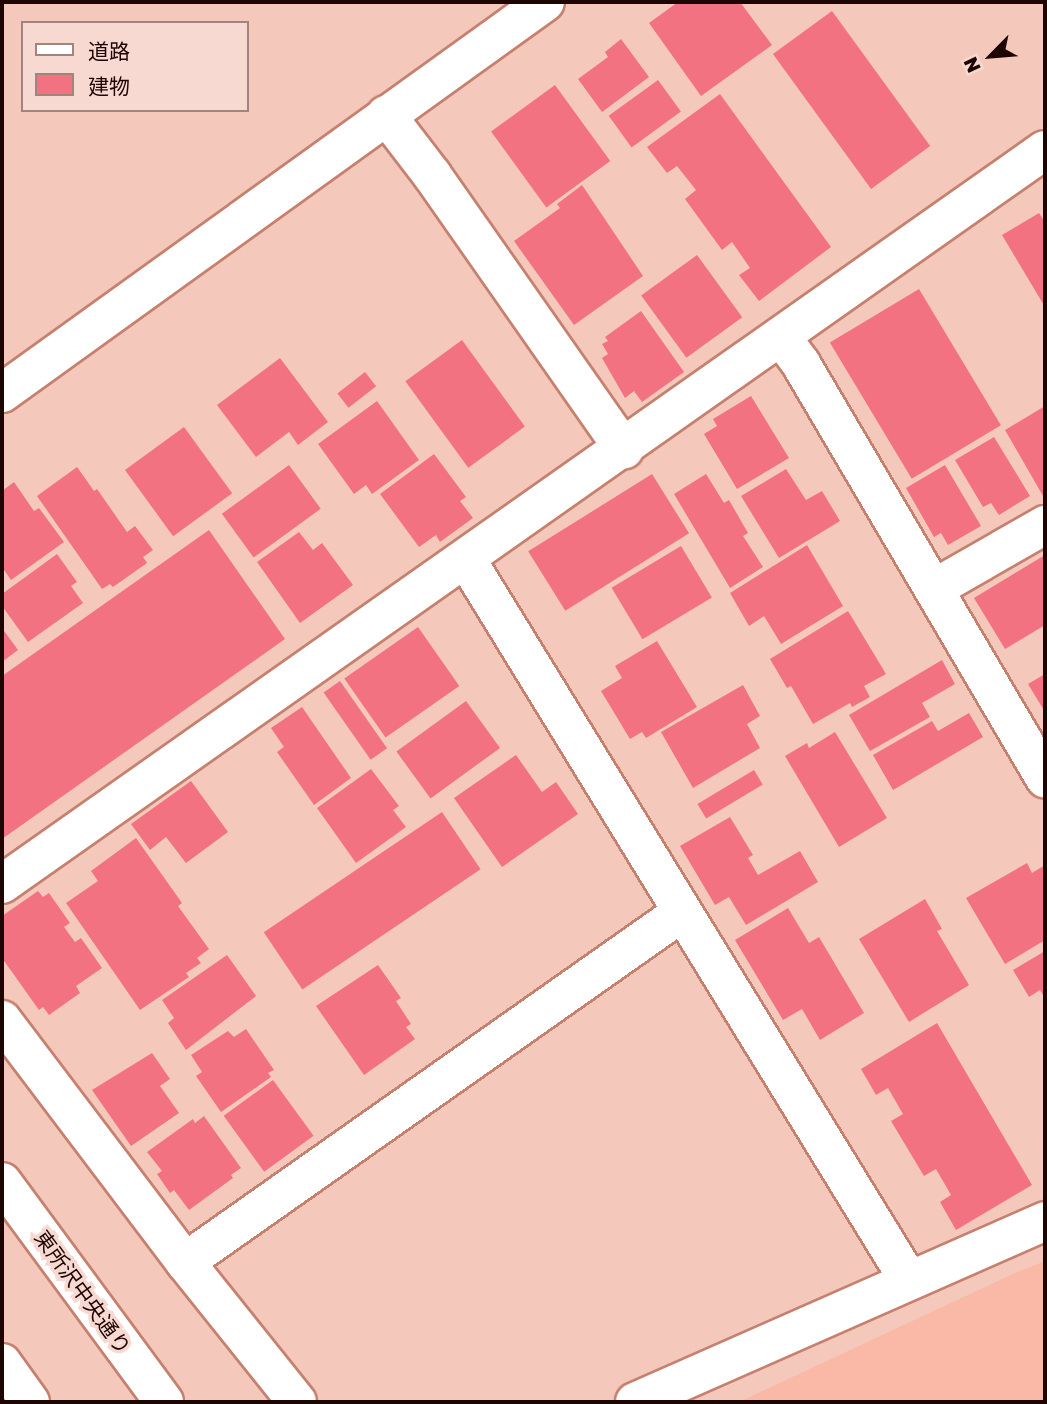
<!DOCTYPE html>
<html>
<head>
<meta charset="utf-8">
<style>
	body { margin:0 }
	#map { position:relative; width:1047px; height:1404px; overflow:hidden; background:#f5c8bc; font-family:"Golos Text","Noto Sans JP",sans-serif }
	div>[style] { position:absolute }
	.built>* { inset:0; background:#fab8a7 }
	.building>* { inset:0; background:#f37281; transform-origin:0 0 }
	.roads { filter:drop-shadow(2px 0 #c6806e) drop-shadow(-2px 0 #c6806e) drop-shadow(0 2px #c6806e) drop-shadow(0 -2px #c6806e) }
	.minor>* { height:38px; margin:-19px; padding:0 19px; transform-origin:19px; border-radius:19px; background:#fff }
	.tertiary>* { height:38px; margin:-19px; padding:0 19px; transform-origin:19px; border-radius:19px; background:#fff }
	span { translate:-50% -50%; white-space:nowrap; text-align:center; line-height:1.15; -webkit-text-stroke:7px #f8d9d1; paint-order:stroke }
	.street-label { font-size:21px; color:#1d0502 }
	.frame { position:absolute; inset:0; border:4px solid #1d0502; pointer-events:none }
	.legend { position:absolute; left:21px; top:21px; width:228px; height:91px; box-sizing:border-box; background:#f8d9d1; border:2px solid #a0847e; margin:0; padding:9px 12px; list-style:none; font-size:21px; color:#1d0502 }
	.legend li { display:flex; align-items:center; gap:14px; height:35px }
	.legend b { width:35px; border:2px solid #a0847e }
	.north { position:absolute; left:956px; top:21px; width:70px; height:70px; -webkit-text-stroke:5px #f8d9d1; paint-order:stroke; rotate:245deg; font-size:19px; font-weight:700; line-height:28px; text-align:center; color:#1d0502 }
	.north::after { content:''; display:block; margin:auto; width:24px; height:32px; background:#1d0502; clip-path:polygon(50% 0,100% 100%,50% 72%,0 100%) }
</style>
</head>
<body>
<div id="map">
	<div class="built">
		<div style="clip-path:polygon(1045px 1261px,1045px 1402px,739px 1402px,1015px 1273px)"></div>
	</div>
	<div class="building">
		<div style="clip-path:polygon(678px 2px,740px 2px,772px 45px,701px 96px,649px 23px)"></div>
		<div style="left:832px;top:11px;width:167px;height:73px;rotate:54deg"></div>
		<div style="clip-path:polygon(621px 39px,649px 77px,602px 112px,578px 79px,608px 57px,605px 52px)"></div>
		<div style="left:658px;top:80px;width:39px;height:61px;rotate:54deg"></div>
		<div style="left:555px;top:85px;width:94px;height:79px;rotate:54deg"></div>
		<div style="clip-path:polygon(720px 94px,831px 247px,759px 301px,739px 275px,750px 268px,732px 242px,722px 250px,685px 199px,696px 190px,677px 166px,667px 173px,647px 147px)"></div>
		<div style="clip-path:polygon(582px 185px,643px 276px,574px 325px,514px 241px,560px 208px,557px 204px)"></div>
		<div style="clip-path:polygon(1039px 213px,1043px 219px,1045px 218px,1045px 307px,1002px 235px)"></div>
		<div style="left:697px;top:255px;width:77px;height:69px;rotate:54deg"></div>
		<div style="left:919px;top:289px;width:159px;height:104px;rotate:59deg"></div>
		<div style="clip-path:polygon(641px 311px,684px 372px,642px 402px,634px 391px,625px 398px,602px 358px,608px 354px,602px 344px,608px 341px,605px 337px)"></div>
		<div style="left:462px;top:340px;width:107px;height:70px;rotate:54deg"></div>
		<div style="clip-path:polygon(280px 358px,328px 422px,298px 445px,289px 432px,256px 457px,217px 405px)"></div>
		<div style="left:365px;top:372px;width:18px;height:35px;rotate:52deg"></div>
		<div style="clip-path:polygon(751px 396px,789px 458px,737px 489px,704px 434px,717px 426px,713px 419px)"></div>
		<div style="clip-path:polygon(377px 401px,419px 460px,372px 494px,366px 485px,354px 494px,318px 444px)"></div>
		<div style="clip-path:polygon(1045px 406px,1045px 495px,1043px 496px,1005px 430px)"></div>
		<div style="left:184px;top:427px;width:82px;height:73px;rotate:54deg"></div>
		<div style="clip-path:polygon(994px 437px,1030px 496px,999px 515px,991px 503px,983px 507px,955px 460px)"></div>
		<div style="clip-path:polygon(434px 454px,466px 497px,460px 501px,473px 518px,440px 542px,436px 535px,419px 547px,380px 494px)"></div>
		<div style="left:289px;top:465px;width:54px;height:83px;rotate:54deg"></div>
		<div style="clip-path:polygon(945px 465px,981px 526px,948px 545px,941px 533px,934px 537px,906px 488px)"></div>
		<div style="clip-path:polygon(77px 467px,94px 491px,97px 489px,127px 532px,135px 526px,153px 550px,143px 557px,147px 563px,113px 587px,110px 584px,102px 589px,37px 496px)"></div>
		<div style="clip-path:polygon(786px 469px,806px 500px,822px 491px,840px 521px,779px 558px,741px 496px)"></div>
		<div style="left:652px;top:474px;width:70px;height:146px;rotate:58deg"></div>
		<div style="clip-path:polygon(706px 474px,724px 503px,729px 500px,748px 533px,743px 536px,763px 567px,730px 588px,674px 494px)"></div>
		<div style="clip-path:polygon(14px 482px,34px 511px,39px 508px,64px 542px,11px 580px,2px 567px,2px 491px)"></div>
		<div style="clip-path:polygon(209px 530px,285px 639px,2px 839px,2px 676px)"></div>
		<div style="clip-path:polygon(299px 532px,313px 550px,322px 543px,353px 585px,300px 623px,257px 562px)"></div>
		<div style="clip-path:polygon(807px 545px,843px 606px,781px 644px,764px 616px,749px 626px,730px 593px)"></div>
		<div style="left:681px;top:546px;width:60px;height:81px;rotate:59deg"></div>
		<div style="clip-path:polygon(57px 554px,77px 582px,71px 586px,83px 603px,28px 642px,2px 606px,2px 594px)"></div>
		<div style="clip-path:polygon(1045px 555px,1045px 625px,1005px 649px,974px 598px)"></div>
		<div style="clip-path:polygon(848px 611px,886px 674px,864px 686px,870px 697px,852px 707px,850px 703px,813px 724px,791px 686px,787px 688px,770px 659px)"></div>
		<div style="left:418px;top:627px;width:72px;height:90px;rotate:55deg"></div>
		<div style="clip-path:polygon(2px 628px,18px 650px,2px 662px)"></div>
		<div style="clip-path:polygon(657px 641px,697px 707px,646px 738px,642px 732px,630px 739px,601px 691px,622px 678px,615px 666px)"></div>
		<div style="clip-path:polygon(942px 660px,955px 684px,922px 703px,930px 717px,870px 751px,849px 715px)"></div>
		<div style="clip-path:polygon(1045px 674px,1045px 712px,1028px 684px)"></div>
		<div style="left:340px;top:681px;width:82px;height:20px;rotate:55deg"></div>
		<div style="clip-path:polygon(743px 685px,760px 716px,747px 724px,760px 748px,693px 788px,661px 732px)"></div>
		<div style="left:466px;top:701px;width:58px;height:86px;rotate:54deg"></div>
		<div style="clip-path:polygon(302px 707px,351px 778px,314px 805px,277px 752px,284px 747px,271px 728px)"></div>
		<div style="clip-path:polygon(969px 713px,983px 737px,893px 790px,873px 755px,932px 721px,938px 731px)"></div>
		<div style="clip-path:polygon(835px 732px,887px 818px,839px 847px,785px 756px,807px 743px,809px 748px)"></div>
		<div style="clip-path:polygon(516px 755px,542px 792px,556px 782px,578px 814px,502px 867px,454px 798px)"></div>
		<div style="clip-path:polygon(371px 769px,399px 806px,393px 810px,406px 827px,356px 863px,317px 808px)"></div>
		<div style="left:754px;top:770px;width:17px;height:66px;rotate:59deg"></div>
		<div style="clip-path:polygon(191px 781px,228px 832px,186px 863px,166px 837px,150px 850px,131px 824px)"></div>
		<div style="left:442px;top:812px;width:69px;height:215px;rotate:56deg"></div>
		<div style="clip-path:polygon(730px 817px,753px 855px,748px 858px,758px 875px,800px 851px,818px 882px,746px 925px,729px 897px,715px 905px,680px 846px)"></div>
		<div style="clip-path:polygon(136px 838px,182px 903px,178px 906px,209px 949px,197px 958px,201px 963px,186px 973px,189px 977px,140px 1010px,66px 903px,98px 881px,91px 871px)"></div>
		<div style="clip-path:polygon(1027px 863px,1032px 873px,1045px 865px,1045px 940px,1005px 964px,966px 898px)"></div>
		<div style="clip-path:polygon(38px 891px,43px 897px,49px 893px,70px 923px,64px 927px,75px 942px,81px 938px,102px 968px,76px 986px,80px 993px,49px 1015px,43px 1007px,39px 1010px,2px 958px,2px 916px)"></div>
		<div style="clip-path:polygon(925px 899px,942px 929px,937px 931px,969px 985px,909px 1022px,859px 939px)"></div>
		<div style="clip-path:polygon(788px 908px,809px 943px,819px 937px,864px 1013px,820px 1040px,802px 1009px,783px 1020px,735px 940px)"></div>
		<div style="clip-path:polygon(1045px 951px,1045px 998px,1040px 990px,1029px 997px,1013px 970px)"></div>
		<div style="clip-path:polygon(227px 955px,256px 996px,186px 1050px,168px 1023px,174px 1018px,162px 1000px)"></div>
		<div style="clip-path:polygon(378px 965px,401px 998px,396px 1001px,411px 1024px,406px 1027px,415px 1039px,364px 1075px,316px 1006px)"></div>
		<div style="clip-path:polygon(937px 1023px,1032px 1185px,956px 1230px,940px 1202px,951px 1195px,936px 1169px,924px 1176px,891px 1121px,903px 1114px,888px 1088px,876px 1095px,861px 1069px)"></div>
		<div style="clip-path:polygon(246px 1029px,274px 1070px,268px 1073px,271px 1077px,221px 1112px,196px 1076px,202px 1072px,191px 1055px,228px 1031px,234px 1037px)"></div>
		<div style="clip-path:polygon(152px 1053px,170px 1079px,160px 1086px,179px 1113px,131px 1146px,92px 1090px)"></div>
		<div style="left:273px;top:1080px;width:69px;height:61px;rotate:54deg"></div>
		<div style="clip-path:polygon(204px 1116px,241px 1168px,231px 1175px,233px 1178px,189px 1210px,174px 1190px,170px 1193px,157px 1174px,162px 1171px,147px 1152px,193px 1119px,195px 1123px)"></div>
	</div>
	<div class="roads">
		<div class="minor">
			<div style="left:386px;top:115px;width:76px;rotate:52.5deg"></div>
			<div style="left:432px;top:175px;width:335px;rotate:55deg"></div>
			<div style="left:781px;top:337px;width:34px;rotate:53deg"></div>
			<div style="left:801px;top:364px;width:481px;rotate:59.5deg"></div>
			<div style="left:466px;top:559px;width:845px;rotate:58.45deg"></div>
			<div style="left:935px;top:588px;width:127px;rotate:-29.8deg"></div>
			<div style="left:2px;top:884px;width:1275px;rotate:-35.14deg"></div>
			<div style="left:2px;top:1020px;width:303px;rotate:52.9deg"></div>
			<div style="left:185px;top:1262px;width:179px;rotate:51.3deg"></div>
			<div style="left:185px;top:1262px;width:606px;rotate:-35.13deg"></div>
			<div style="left:2px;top:1363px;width:48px;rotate:54.3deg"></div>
			<div style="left:635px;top:1402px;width:448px;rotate:-23.8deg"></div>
		</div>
		<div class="tertiary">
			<div style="left:2px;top:393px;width:669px;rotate:-35.76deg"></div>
			<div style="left:2px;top:1182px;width:273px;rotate:53.6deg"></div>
		</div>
	</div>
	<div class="street-label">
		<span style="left:83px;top:1292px;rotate:54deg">東所沢中央通り</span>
	</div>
	<div class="frame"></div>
	<ul class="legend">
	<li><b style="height:9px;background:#fff"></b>道路</li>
	<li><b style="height:19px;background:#f37281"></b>建物</li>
	</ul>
	<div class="north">N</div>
</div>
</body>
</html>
